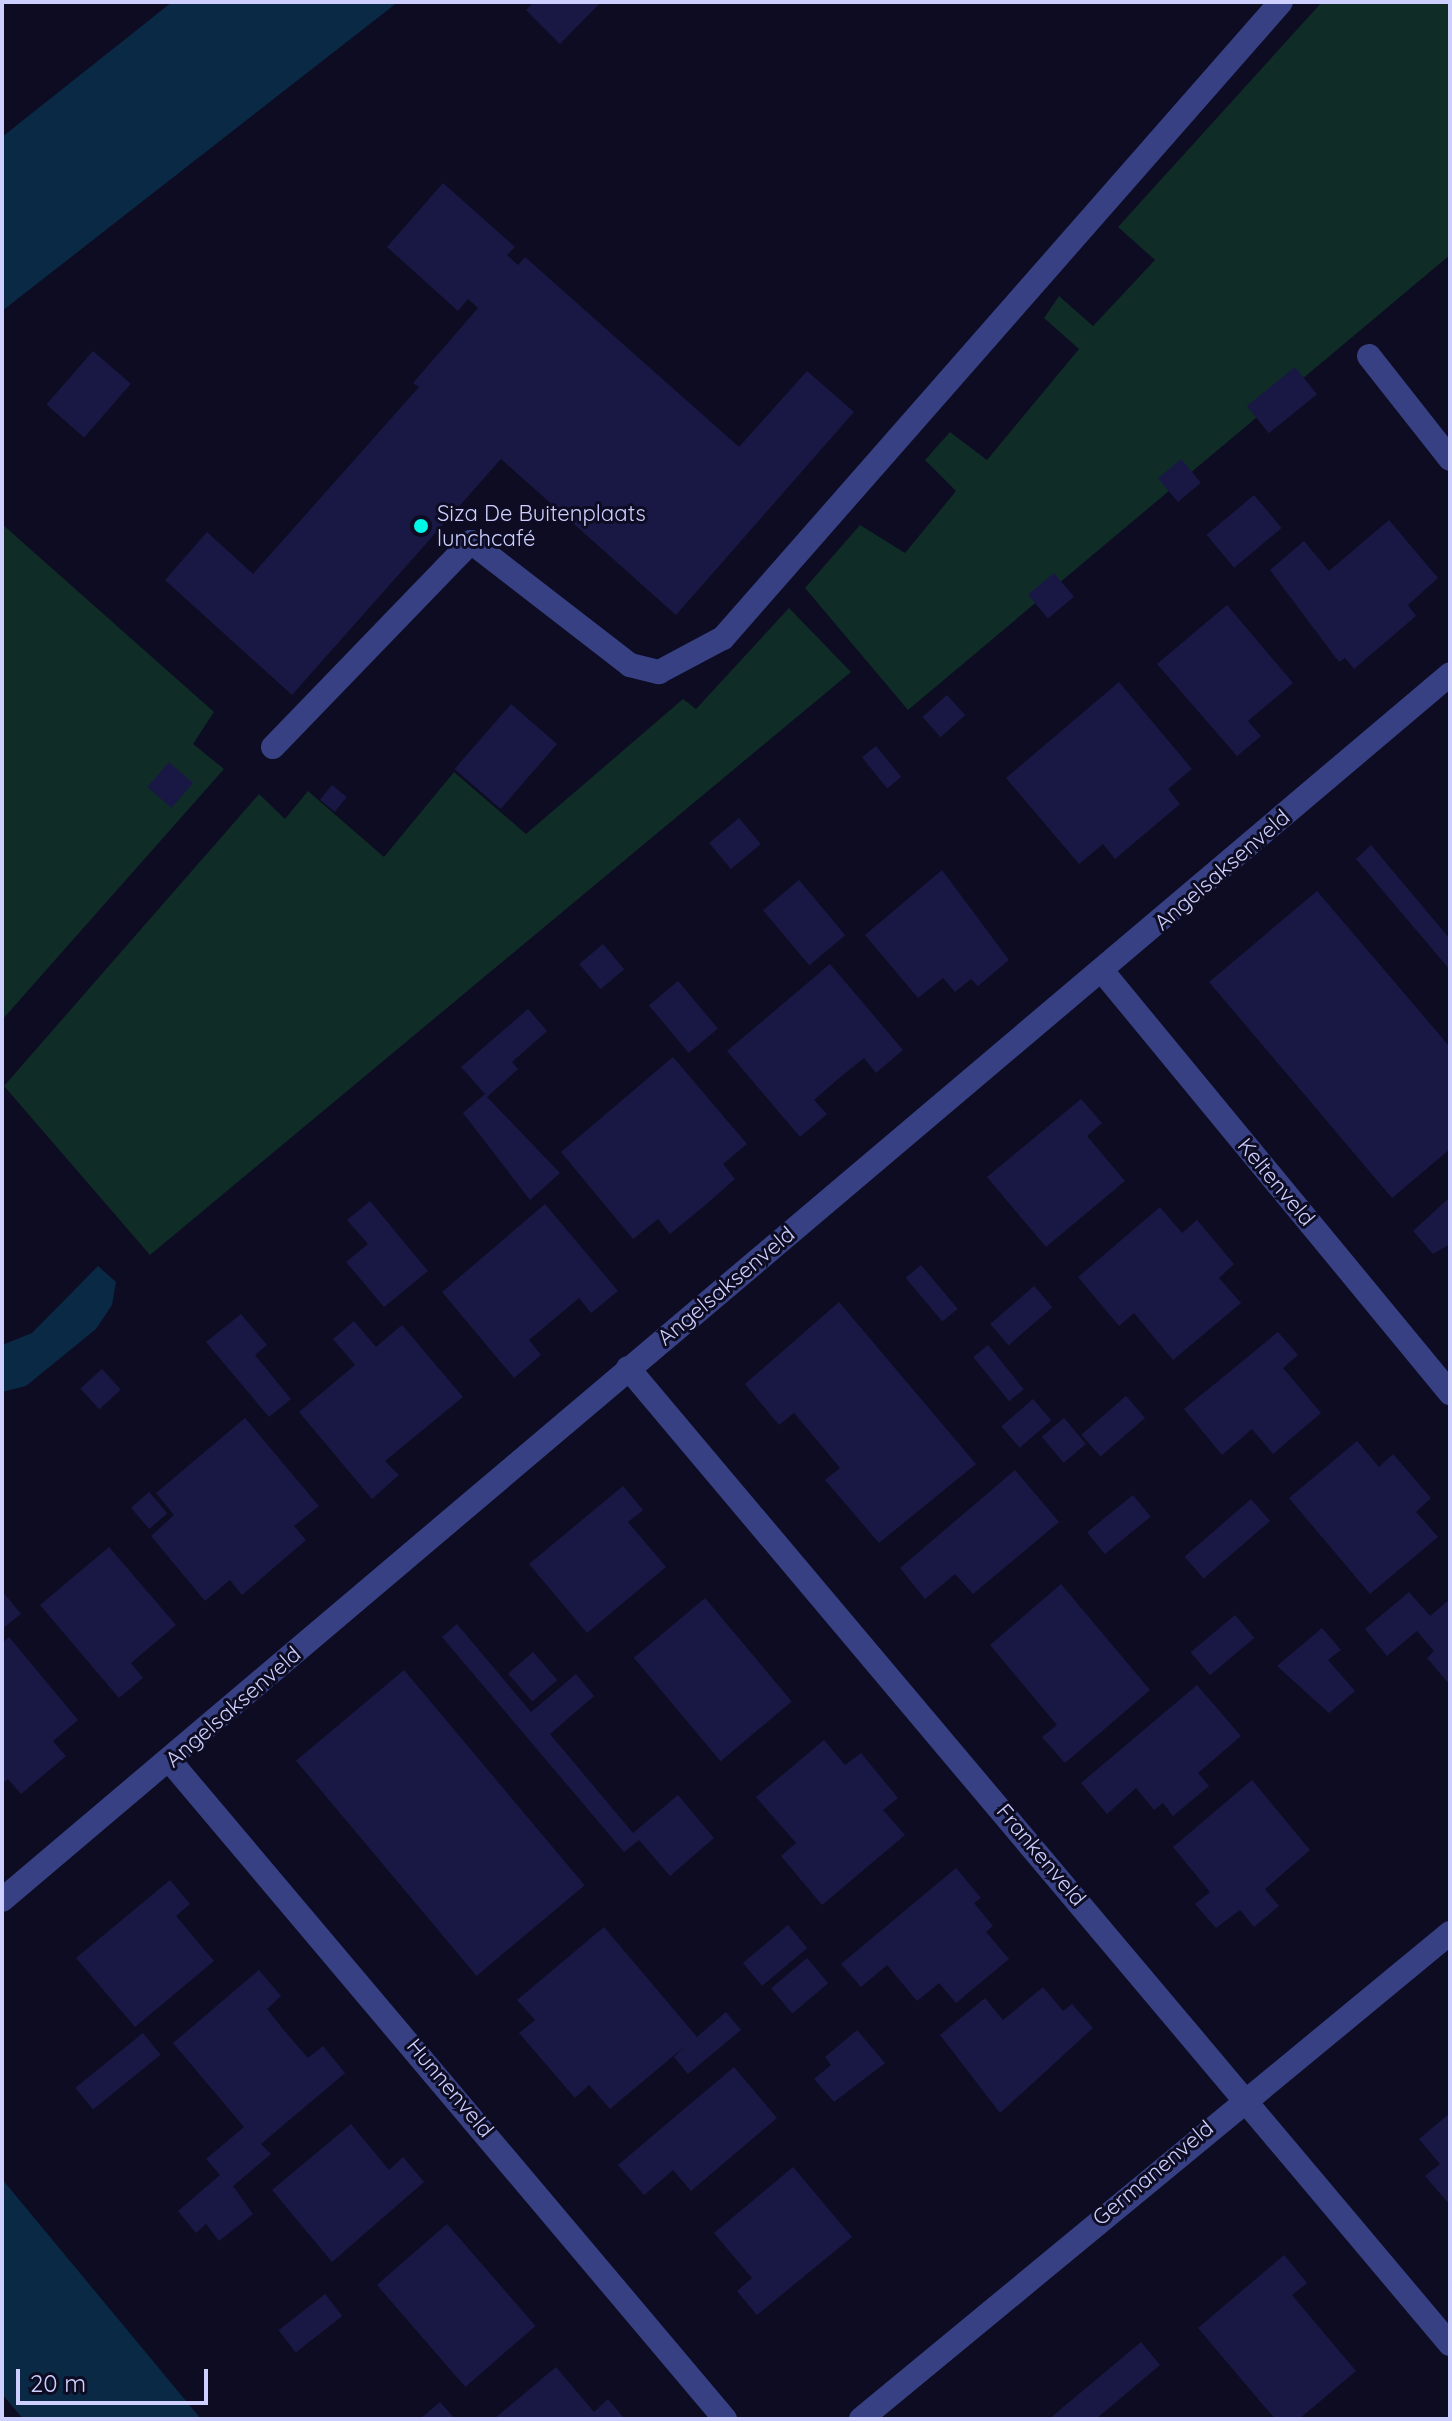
<!DOCTYPE html>
<html>
<head>
<meta charset="utf-8">
<style>
	body { margin:0 }
	#map { position:relative; width:1452px; height:2421px; overflow:hidden; background:#0d0c22; font-family:Quicksand,sans-serif }
	div>[style] { position:absolute }
	.green>* { inset:0; background:#0f2c26 }
	.water>* { inset:0; background:#092944 }
	.building>* { inset:0; background:#191844; transform-origin:0 0 }
	.minor>* { height:24px; margin:-12px; padding:0 12px; transform-origin:12px; border-radius:12px; background:#364083 }
	.dots>* { width:22px; height:22px; translate:-50% -50%; box-sizing:border-box; border:4px solid #0d0c22; border-radius:50% }
	span { translate:-50% -50%; white-space:nowrap; text-align:center; line-height:1.15; -webkit-text-stroke:6px #0d0c22; paint-order:stroke }
	.poi-label { font-size:22px; color:#cdd0ff }
	.left { translate:0 -50%; text-align:left }
	.street-label { font-size:22px; color:#cdd0ff }
	.frame { position:absolute; inset:0; border:4px solid #cdd0ff; pointer-events:none }
	.scale { position:absolute; left:16px; top:2369px; width:192px; height:36px; box-sizing:border-box; border:4px solid #cdd0ff; border-top:0; padding-left:10px; font-size:24px; line-height:28px; white-space:nowrap; color:#cdd0ff; -webkit-text-stroke:6px #0d0c22; paint-order:stroke }
</style>
</head>
<body>
<div id="map">
	<div class="green">
		<div style="clip-path:polygon(1322px 2px,1450px 2px,1450px 255px,908px 710px,805px 588px,860px 525px,905px 553px,956px 491px,925px 460px,950px 432px,987px 460px,1079px 349px,1044px 318px,1059px 296px,1093px 326px,1155px 260px,1118px 227px)"></div>
		<div style="clip-path:polygon(2px 524px,214px 712px,193px 744px,224px 769px,2px 1020px)"></div>
		<div style="clip-path:polygon(789px 608px,851px 672px,150px 1255px,4px 1086px,259px 794px,285px 819px,308px 791px,384px 857px,454px 772px,526px 834px,683px 699px,696px 709px)"></div>
	</div>
	<div class="water">
		<div style="clip-path:polygon(172px 2px,398px 2px,2px 311px,2px 137px)"></div>
		<div style="clip-path:polygon(98px 1266px,116px 1282px,112px 1305px,96px 1329px,26px 1386px,2px 1392px,2px 1345px,32px 1333px)"></div>
		<div style="clip-path:polygon(2px 2179px,201px 2419px,23px 2419px,2px 2394px)"></div>
	</div>
	<div class="building">
		<div style="clip-path:polygon(534px 2px,601px 2px,560px 44px,526px 10px)"></div>
		<div style="clip-path:polygon(443px 183px,515px 247px,507px 255px,518px 265px,525px 257px,739px 447px,807px 371px,854px 412px,676px 615px,501px 459px,292px 695px,165px 580px,207px 532px,253px 574px,419px 387px,413px 383px,478px 308px,468px 299px,458px 311px,387px 247px)"></div>
		<div style="left:93px;top:351px;width:50px;height:71px;rotate:41deg"></div>
		<div style="left:1295px;top:367px;width:35px;height:62px;rotate:51deg"></div>
		<div style="left:1181px;top:459px;width:31px;height:30px;rotate:50deg"></div>
		<div style="left:1254px;top:495px;width:43px;height:62px;rotate:50deg"></div>
		<div style="clip-path:polygon(1389px 520px,1438px 578px,1408px 605px,1416px 616px,1354px 669px,1345px 658px,1339px 662px,1270px 570px,1304px 541px,1329px 571px)"></div>
		<div style="left:1054px;top:573px;width:31px;height:34px;rotate:50deg"></div>
		<div style="clip-path:polygon(1227px 605px,1293px 683px,1248px 721px,1261px 736px,1237px 756px,1157px 664px)"></div>
		<div style="clip-path:polygon(1119px 682px,1192px 769px,1168px 789px,1180px 804px,1115px 859px,1103px 844px,1079px 864px,1006px 778px)"></div>
		<div style="left:947px;top:695px;width:27px;height:33px;rotate:48deg"></div>
		<div style="left:511px;top:704px;width:61px;height:86px;rotate:41deg"></div>
		<div style="left:876px;top:746px;width:40px;height:18px;rotate:51deg"></div>
		<div style="left:169px;top:762px;width:32px;height:33px;rotate:41deg"></div>
		<div style="left:332px;top:785px;width:19px;height:19px;rotate:39deg"></div>
		<div style="left:739px;top:818px;width:34px;height:39px;rotate:50deg"></div>
		<div style="clip-path:polygon(1371px 845px,1450px 939px,1450px 970px,1356px 859px)"></div>
		<div style="clip-path:polygon(942px 870px,1009px 960px,978px 986px,971px 979px,955px 992px,943px 978px,918px 998px,865px 935px)"></div>
		<div style="left:799px;top:880px;width:72px;height:47px;rotate:50deg"></div>
		<div style="clip-path:polygon(1317px 891px,1450px 1047px,1450px 1149px,1392px 1198px,1209px 982px)"></div>
		<div style="left:603px;top:944px;width:33px;height:31px;rotate:50deg"></div>
		<div style="clip-path:polygon(830px 964px,903px 1050px,876px 1073px,864px 1058px,838px 1079px,814px 1100px,827px 1114px,800px 1137px,727px 1051px)"></div>
		<div style="left:678px;top:981px;width:62px;height:38px;rotate:50deg"></div>
		<div style="clip-path:polygon(528px 1009px,547px 1031px,512px 1062px,518px 1069px,487px 1097px,560px 1173px,530px 1200px,463px 1113px,485px 1094px,461px 1067px)"></div>
		<div style="clip-path:polygon(673px 1057px,747px 1144px,723px 1164px,735px 1179px,703px 1207px,670px 1234px,658px 1219px,633px 1239px,561px 1152px)"></div>
		<div style="clip-path:polygon(1081px 1099px,1102px 1123px,1087px 1136px,1125px 1181px,1046px 1247px,987px 1177px)"></div>
		<div style="clip-path:polygon(1450px 1197px,1450px 1244px,1433px 1254px,1413px 1231px)"></div>
		<div style="clip-path:polygon(370px 1201px,428px 1271px,384px 1307px,346px 1262px,368px 1244px,347px 1220px)"></div>
		<div style="clip-path:polygon(545px 1204px,618px 1291px,591px 1313px,579px 1298px,529px 1340px,541px 1355px,514px 1378px,442px 1292px)"></div>
		<div style="clip-path:polygon(1160px 1207px,1182px 1233px,1197px 1220px,1234px 1264px,1219px 1278px,1241px 1303px,1173px 1360px,1134px 1313px,1119px 1326px,1078px 1277px)"></div>
		<div style="left:921px;top:1265px;width:57px;height:20px;rotate:50deg"></div>
		<div style="left:1034px;top:1286px;width:28px;height:58px;rotate:49deg"></div>
		<div style="clip-path:polygon(839px 1302px,976px 1464px,879px 1543px,825px 1480px,840px 1468px,826px 1451px,794px 1413px,779px 1425px,745px 1384px)"></div>
		<div style="clip-path:polygon(241px 1314px,267px 1345px,255px 1355px,291px 1399px,269px 1417px,206px 1342px)"></div>
		<div style="clip-path:polygon(354px 1321px,376px 1347px,402px 1325px,463px 1397px,385px 1461px,399px 1475px,372px 1499px,299px 1412px,355px 1365px,333px 1339px)"></div>
		<div style="clip-path:polygon(1278px 1332px,1298px 1355px,1283px 1368px,1321px 1413px,1273px 1454px,1252px 1429px,1222px 1455px,1184px 1409px)"></div>
		<div style="left:988px;top:1345px;width:57px;height:19px;rotate:51deg"></div>
		<div style="left:102px;top:1369px;width:28px;height:29px;rotate:48deg"></div>
		<div style="left:1126px;top:1396px;width:29px;height:59px;rotate:49deg"></div>
		<div style="left:1033px;top:1399px;width:28px;height:42px;rotate:49deg"></div>
		<div style="clip-path:polygon(245px 1418px,319px 1506px,294px 1526px,306px 1540px,242px 1595px,230px 1580px,205px 1601px,151px 1536px,174px 1515px,156px 1493px)"></div>
		<div style="left:1064px;top:1418px;width:34px;height:29px;rotate:50deg"></div>
		<div style="clip-path:polygon(1357px 1441px,1379px 1467px,1393px 1454px,1431px 1498px,1416px 1512px,1438px 1537px,1370px 1594px,1289px 1498px)"></div>
		<div style="clip-path:polygon(1015px 1470px,1059px 1522px,973px 1594px,955px 1574px,925px 1599px,900px 1568px)"></div>
		<div style="clip-path:polygon(623px 1486px,643px 1510px,628px 1522px,666px 1567px,587px 1633px,529px 1564px)"></div>
		<div style="left:149px;top:1492px;width:28px;height:24px;rotate:49deg"></div>
		<div style="left:1133px;top:1495px;width:28px;height:59px;rotate:51deg"></div>
		<div style="left:1251px;top:1499px;width:29px;height:88px;rotate:49deg"></div>
		<div style="clip-path:polygon(109px 1547px,176px 1625px,131px 1663px,143px 1678px,119px 1698px,40px 1605px)"></div>
		<div style="clip-path:polygon(1061px 1584px,1150px 1690px,1065px 1763px,1042px 1737px,1057px 1725px,990px 1645px)"></div>
		<div style="clip-path:polygon(2px 1591px,21px 1614px,2px 1629px)"></div>
		<div style="clip-path:polygon(1409px 1592px,1430px 1616px,1450px 1599px,1450px 1685px,1427px 1658px,1434px 1651px,1417px 1631px,1387px 1656px,1365px 1629px)"></div>
		<div style="left:705px;top:1598px;width:135px;height:93px;rotate:50deg"></div>
		<div style="left:1235px;top:1615px;width:30px;height:58px;rotate:50deg"></div>
		<div style="clip-path:polygon(457px 1624px,531px 1712px,576px 1674px,594px 1696px,550px 1734px,633px 1833px,678px 1795px,714px 1838px,670px 1876px,639px 1840px,624px 1852px,442px 1637px)"></div>
		<div style="clip-path:polygon(1322px 1628px,1341px 1650px,1328px 1660px,1355px 1691px,1329px 1713px,1277px 1666px)"></div>
		<div style="clip-path:polygon(9px 1637px,78px 1720px,53px 1741px,66px 1756px,21px 1794px,8px 1779px,2px 1784px,2px 1643px)"></div>
		<div style="left:533px;top:1652px;width:37px;height:33px;rotate:49deg"></div>
		<div style="left:404px;top:1670px;width:281px;height:141px;rotate:50deg"></div>
		<div style="clip-path:polygon(1197px 1685px,1241px 1736px,1198px 1773px,1209px 1786px,1173px 1816px,1163px 1803px,1154px 1810px,1136px 1788px,1107px 1814px,1081px 1783px)"></div>
		<div style="clip-path:polygon(824px 1740px,845px 1765px,861px 1753px,898px 1798px,883px 1810px,905px 1835px,822px 1905px,781px 1856px,796px 1843px,756px 1797px)"></div>
		<div style="clip-path:polygon(1252px 1780px,1310px 1850px,1265px 1889px,1279px 1906px,1254px 1927px,1240px 1910px,1216px 1928px,1195px 1904px,1210px 1892px,1173px 1847px)"></div>
		<div style="clip-path:polygon(956px 1868px,981px 1898px,974px 1903px,993px 1926px,986px 1932px,1009px 1959px,956px 2003px,939px 1983px,917px 2001px,887px 1965px,861px 1987px,841px 1964px)"></div>
		<div style="clip-path:polygon(170px 1880px,190px 1904px,176px 1916px,214px 1961px,135px 2027px,76px 1958px)"></div>
		<div style="left:788px;top:1925px;width:30px;height:59px;rotate:50deg"></div>
		<div style="clip-path:polygon(604px 1927px,697px 2037px,726px 2012px,741px 2030px,688px 2074px,674px 2057px,684px 2047px,610px 2109px,589px 2085px,575px 2098px,519px 2033px,535px 2020px,517px 2000px)"></div>
		<div style="left:807px;top:1958px;width:33px;height:47px;rotate:50deg"></div>
		<div style="clip-path:polygon(259px 1970px,281px 1996px,267px 2009px,287px 2034px,308px 2058px,323px 2046px,345px 2073px,261px 2144px,271px 2154px,233px 2186px,253px 2214px,219px 2241px,206px 2224px,196px 2233px,178px 2211px,220px 2175px,206px 2159px,244px 2127px,173px 2043px)"></div>
		<div style="clip-path:polygon(1043px 1987px,1063px 2011px,1072px 2004px,1093px 2028px,1000px 2113px,940px 2035px,985px 1998px,1003px 2020px)"></div>
		<div style="clip-path:polygon(857px 2030px,885px 2063px,834px 2102px,814px 2079px,831px 2065px,825px 2057px)"></div>
		<div style="left:143px;top:2033px;width:28px;height:87px;rotate:51deg"></div>
		<div style="clip-path:polygon(734px 2067px,777px 2118px,691px 2191px,673px 2170px,644px 2195px,618px 2165px)"></div>
		<div style="clip-path:polygon(1450px 2113px,1450px 2205px,1425px 2176px,1440px 2164px,1419px 2139px)"></div>
		<div style="clip-path:polygon(351px 2124px,389px 2170px,403px 2157px,424px 2182px,332px 2262px,272px 2190px)"></div>
		<div style="clip-path:polygon(793px 2167px,852px 2237px,757px 2315px,737px 2291px,752px 2278px,714px 2233px)"></div>
		<div style="left:447px;top:2224px;width:135px;height:93px;rotate:49deg"></div>
		<div style="clip-path:polygon(1284px 2255px,1307px 2283px,1292px 2295px,1356px 2371px,1299px 2419px,1275px 2419px,1198px 2328px)"></div>
		<div style="left:325px;top:2294px;width:28px;height:59px;rotate:52deg"></div>
		<div style="clip-path:polygon(1141px 2342px,1160px 2365px,1115px 2403px,1096px 2419px,1049px 2419px)"></div>
		<div style="clip-path:polygon(556px 2367px,594px 2412px,608px 2399px,625px 2419px,494px 2419px)"></div>
		<div style="clip-path:polygon(440px 2402px,455px 2419px,420px 2419px)"></div>
	</div>
	<div class="minor">
		<div style="left:1369px;top:356px;width:131px;rotate:51.8deg"></div>
		<div style="left:273px;top:747px;width:285px;rotate:-46deg"></div>
		<div style="left:471px;top:542px;width:201px;rotate:37.7deg"></div>
		<div style="left:630px;top:665px;width:30px;rotate:14deg"></div>
		<div style="left:659px;top:672px;width:72px;rotate:-28deg"></div>
		<div style="left:723px;top:638px;width:846px;rotate:-48.74deg"></div>
		<div style="left:1103px;top:972px;width:546px;rotate:50.5deg"></div>
		<div style="left:628px;top:1368px;width:1276px;rotate:49.9deg"></div>
		<div style="left:170px;top:1761px;width:861px;rotate:49.85deg"></div>
		<div style="left:2px;top:1900px;width:1897px;rotate:-40.25deg"></div>
		<div style="left:861px;top:2419px;width:764px;rotate:-39.53deg"></div>
	</div>
	<div class="dots">
		<div style="left:421px;top:526px;background:#00f8e7"></div>
	</div>
	<div class="poi-label">
		<span class="left" style="left:437px;top:526px">Siza De Buitenplaats<br>lunchcafé</span>
	</div>
	<div class="street-label">
		<span style="left:1222px;top:870px;rotate:-41deg">Angelsaksenveld</span>
		<span style="left:1276px;top:1182px;rotate:50deg">Keltenveld</span>
		<span style="left:726px;top:1286px;rotate:-40deg">Angelsaksenveld</span>
		<span style="left:233px;top:1707px;rotate:-41deg">Angelsaksenveld</span>
		<span style="left:1041px;top:1855px;rotate:50deg">Frankenveld</span>
		<span style="left:450px;top:2088px;rotate:50deg">Hunnenveld</span>
		<span style="left:1153px;top:2173px;rotate:-40deg">Germanenveld</span>
	</div>
	<div class="frame"></div>
	<div class="scale">20 m</div>
</div>
</body>
</html>
